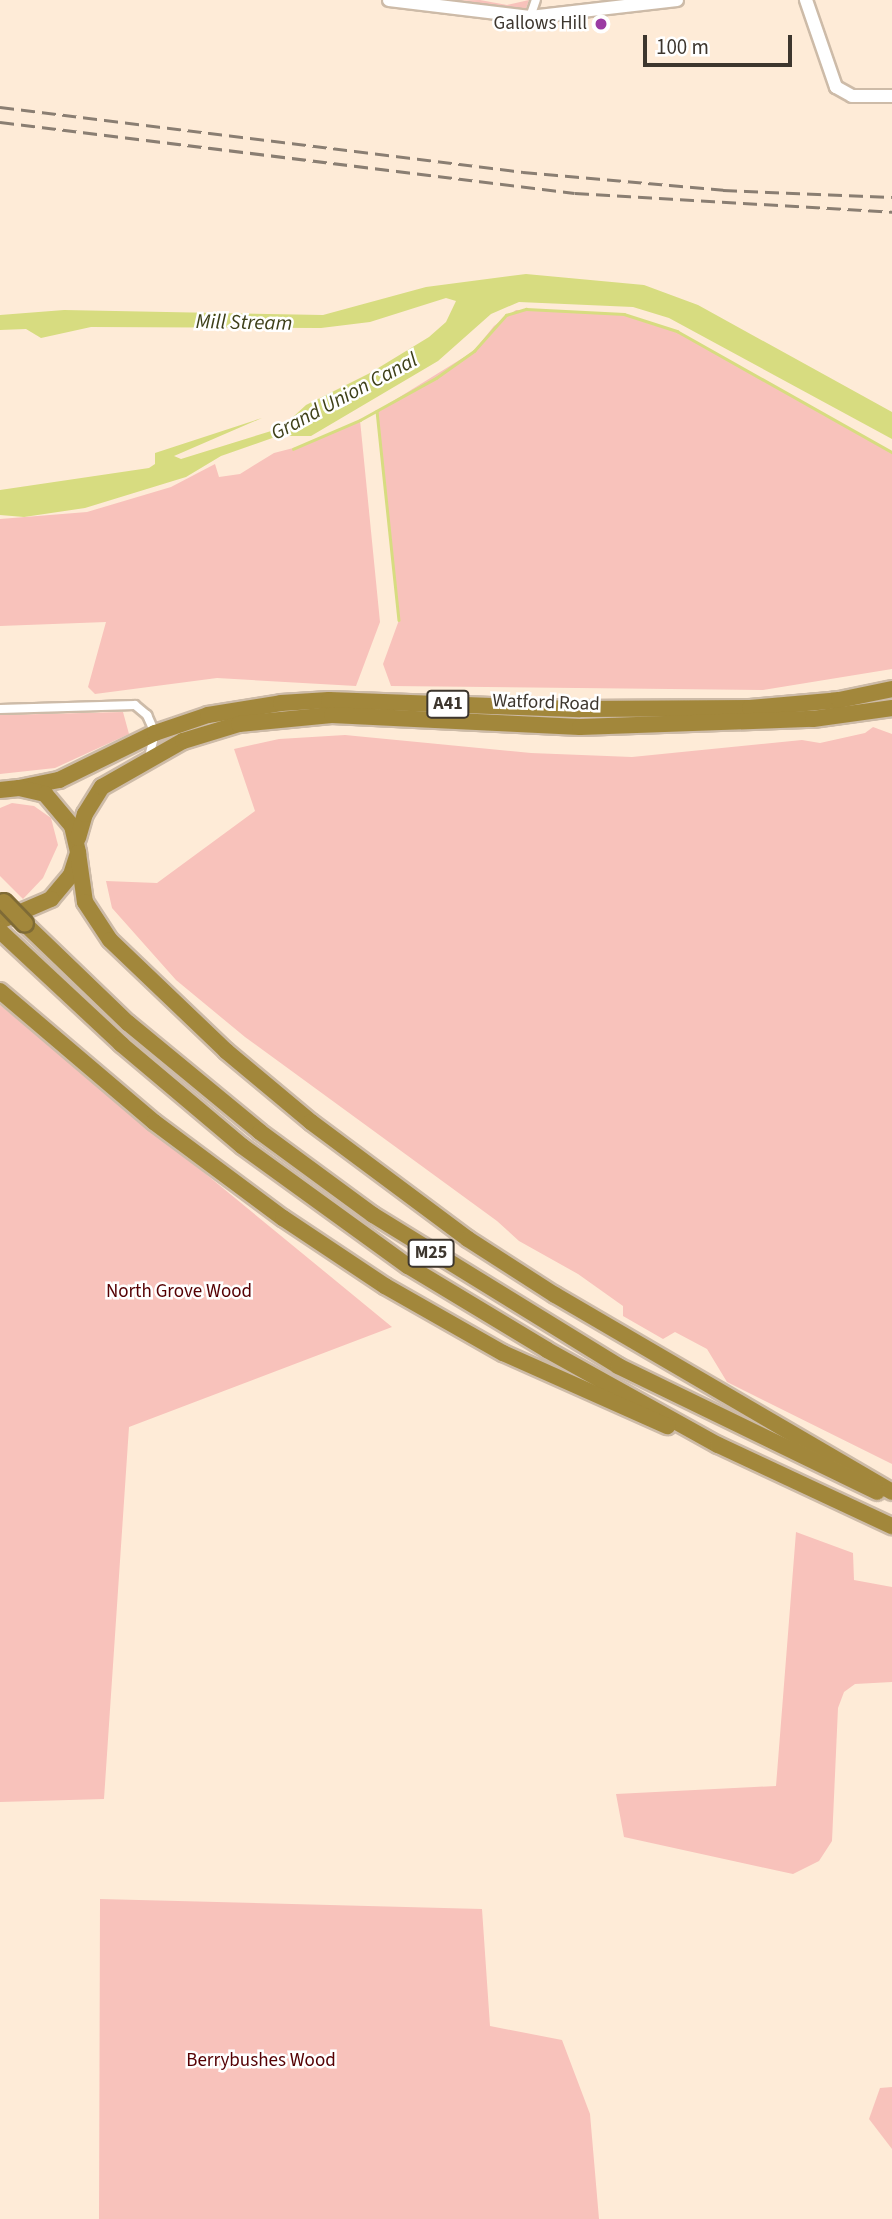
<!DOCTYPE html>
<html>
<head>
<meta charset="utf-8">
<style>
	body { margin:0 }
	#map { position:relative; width:892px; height:2219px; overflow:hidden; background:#feebd7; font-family:"Source Sans 3",sans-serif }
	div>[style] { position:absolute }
	.green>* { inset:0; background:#f8c2bb }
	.water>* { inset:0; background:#d7dc80 }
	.stream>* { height:2.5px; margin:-1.25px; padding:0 1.25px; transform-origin:1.25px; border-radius:1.25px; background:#d7dc80 }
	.roads { filter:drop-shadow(2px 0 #cdbba8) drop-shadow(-2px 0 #cdbba8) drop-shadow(0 2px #cdbba8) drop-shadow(0 -2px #cdbba8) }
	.street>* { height:8px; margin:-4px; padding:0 4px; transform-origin:4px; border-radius:4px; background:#fff }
	.secondary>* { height:12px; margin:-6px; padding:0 6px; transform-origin:6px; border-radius:6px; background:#fff }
	.highway>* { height:16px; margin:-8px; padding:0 8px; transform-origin:8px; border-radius:8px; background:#a2873b }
	.rail>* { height:2.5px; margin-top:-1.25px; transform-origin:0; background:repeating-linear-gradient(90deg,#8a7e72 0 14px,transparent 0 21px) }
	.bridges { filter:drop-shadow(2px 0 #7f6b36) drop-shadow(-2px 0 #7f6b36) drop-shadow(0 2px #7f6b36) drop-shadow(0 -2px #7f6b36) }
	.highway-bridge>* { height:16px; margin:-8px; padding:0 8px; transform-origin:8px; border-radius:8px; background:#a2873b }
	.dots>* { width:19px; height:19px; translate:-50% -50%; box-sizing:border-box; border:4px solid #fff; border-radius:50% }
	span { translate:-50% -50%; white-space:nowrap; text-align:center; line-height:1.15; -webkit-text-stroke:5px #fff; paint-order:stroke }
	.shield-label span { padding:2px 5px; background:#fff; border:2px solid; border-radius:5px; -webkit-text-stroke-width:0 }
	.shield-label { font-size:18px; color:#3d362e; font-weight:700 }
	.poi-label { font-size:19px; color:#3d362e }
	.right { translate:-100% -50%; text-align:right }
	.street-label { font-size:19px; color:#3d362e }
	.park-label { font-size:19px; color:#550003 }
	.water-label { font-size:21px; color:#3e4019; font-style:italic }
	.scale { position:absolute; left:643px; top:35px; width:149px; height:32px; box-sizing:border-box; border:4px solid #3d362e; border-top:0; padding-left:9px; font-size:21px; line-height:24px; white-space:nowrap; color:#3d362e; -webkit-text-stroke:5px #fff; paint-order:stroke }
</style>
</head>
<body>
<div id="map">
	<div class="green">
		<div style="clip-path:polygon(480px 0,507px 5px,529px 0,525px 11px,441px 1px)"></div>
		<div style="clip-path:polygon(516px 310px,624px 314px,677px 331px,892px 452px,892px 669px,763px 690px,391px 686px,383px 664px,399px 620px,377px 411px,474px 351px,494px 326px)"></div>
		<div style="clip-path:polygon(360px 420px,380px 622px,356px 686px,217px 678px,95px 694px,88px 687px,106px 622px,0 626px,0 519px,87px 512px,171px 487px,215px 464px,219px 477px,240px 474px,274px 453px,305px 445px)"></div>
		<div style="clip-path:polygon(123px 712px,129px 734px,55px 768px,0 774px,0 715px)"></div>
		<div style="clip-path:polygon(873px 727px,892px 734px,892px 1464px,727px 1382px,707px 1349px,675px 1332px,663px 1339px,623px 1316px,623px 1306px,578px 1274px,519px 1241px,497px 1221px,245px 1037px,176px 980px,112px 908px,106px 881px,157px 883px,255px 811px,234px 749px,279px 739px,345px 735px,531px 753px,632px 757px,802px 740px,820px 743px,865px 733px)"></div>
		<div style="clip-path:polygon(12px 803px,34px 806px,51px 818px,58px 845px,43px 878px,23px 899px,0 876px,0 808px)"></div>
		<div style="clip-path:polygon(0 1005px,392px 1327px,129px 1427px,104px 1799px,0 1802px)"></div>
		<div style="clip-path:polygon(796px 1532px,853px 1553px,854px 1580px,892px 1587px,892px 1682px,855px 1684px,844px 1692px,838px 1708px,832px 1841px,819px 1861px,793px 1874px,624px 1837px,616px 1794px,776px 1786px)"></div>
		<div style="clip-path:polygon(100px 1899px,482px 1909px,490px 2026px,562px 2040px,590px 2114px,599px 2219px,99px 2219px)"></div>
		<div style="clip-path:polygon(892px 2087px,892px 2149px,869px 2119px,880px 2088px)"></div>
	</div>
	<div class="water">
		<div style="clip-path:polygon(526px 274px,644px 285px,698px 305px,892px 412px,892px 439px,669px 318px,633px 307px,519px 302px,491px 314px,438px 361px,311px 436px,278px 436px,221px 456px,186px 477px,85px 508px,24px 517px,0 515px,0 490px,149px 468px,155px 464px,155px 453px,262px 418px,174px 456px,181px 459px,281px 428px,306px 405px,370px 373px,429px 337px,446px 322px,456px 301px,446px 298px,370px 322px,321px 328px,91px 327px,41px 338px,26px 329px,0 330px,0 315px,64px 310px,323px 315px,426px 287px)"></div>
	</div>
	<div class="stream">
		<div style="left:377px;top:411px;width:210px;rotate:84deg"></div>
		<div style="left:293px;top:449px;width:73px;rotate:-23.4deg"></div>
		<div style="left:360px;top:420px;width:87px;rotate:-28.9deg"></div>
		<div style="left:436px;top:378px;width:47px;rotate:-35.4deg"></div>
		<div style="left:474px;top:351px;width:48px;rotate:-48.4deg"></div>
		<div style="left:506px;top:315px;width:21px;rotate:-17deg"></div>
		<div style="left:526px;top:309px;width:98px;rotate:2.9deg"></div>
		<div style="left:624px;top:314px;width:56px;rotate:17.8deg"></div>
		<div style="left:677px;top:331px;width:247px;rotate:29.4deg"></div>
	</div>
	<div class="roads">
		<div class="street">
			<div style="left:530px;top:17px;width:18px;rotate:-71deg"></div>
			<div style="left:0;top:709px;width:135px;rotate:-1.7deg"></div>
			<div style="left:135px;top:705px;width:16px;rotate:40deg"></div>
			<div style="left:147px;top:715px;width:20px;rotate:66deg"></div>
			<div style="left:155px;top:733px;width:25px;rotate:104deg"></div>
		</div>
		<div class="secondary">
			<div style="left:389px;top:0;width:142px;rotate:6.9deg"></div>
			<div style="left:530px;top:17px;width:148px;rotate:-6.6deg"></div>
			<div style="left:806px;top:0;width:92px;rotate:71deg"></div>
			<div style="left:836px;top:87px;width:18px;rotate:29deg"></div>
			<div style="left:852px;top:96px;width:40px"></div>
		</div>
		<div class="highway">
			<div style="left:19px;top:788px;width:41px;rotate:-11.3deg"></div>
			<div style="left:59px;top:780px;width:107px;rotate:-26.1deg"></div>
			<div style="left:155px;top:733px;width:56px;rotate:-18.8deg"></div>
			<div style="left:208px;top:715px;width:74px;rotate:-9.3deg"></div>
			<div style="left:281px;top:703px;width:48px;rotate:-3.6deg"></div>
			<div style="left:329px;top:700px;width:251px;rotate:2.1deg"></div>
			<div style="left:580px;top:709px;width:170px;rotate:-0.3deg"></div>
			<div style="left:750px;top:708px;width:89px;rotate:-5.1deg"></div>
			<div style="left:839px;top:700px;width:54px;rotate:-11.7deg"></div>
			<div style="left:0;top:790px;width:19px;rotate:-6deg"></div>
			<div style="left:19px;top:788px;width:27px;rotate:13deg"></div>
			<div style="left:45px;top:794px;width:42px;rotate:49.8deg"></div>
			<div style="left:72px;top:826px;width:28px;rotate:77deg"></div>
			<div style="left:78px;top:853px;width:23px;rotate:108deg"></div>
			<div style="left:71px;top:875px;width:31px;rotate:130deg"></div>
			<div style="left:51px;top:899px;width:56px;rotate:156.7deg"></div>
			<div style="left:78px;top:838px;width:25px;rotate:-74deg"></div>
			<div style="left:85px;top:814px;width:32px;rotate:-58deg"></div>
			<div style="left:102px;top:787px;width:93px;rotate:-29.6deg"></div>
			<div style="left:183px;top:741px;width:59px;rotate:-16.9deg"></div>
			<div style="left:239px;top:724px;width:93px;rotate:-5.5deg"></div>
			<div style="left:332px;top:715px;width:248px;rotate:2.8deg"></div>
			<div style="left:580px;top:727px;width:233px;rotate:-2deg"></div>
			<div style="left:813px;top:719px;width:80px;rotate:-7.9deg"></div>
			<div style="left:78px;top:853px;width:49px;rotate:81.9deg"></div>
			<div style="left:85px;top:902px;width:45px;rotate:56.7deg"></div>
			<div style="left:110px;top:940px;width:161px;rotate:43.7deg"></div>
			<div style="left:226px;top:1051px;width:111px;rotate:39.9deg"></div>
			<div style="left:311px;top:1122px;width:196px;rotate:36.7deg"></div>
			<div style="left:468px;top:1239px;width:103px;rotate:32.8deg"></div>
			<div style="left:555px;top:1295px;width:390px;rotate:30.3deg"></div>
			<div style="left:25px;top:924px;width:143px;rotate:43.9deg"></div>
			<div style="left:128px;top:1023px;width:171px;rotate:39.5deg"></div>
			<div style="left:260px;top:1132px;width:140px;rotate:36.3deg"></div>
			<div style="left:373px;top:1215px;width:288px;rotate:31.6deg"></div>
			<div style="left:618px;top:1366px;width:288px;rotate:25.9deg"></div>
			<div style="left:0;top:931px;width:166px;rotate:43deg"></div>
			<div style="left:121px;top:1044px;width:158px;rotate:40.1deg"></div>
			<div style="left:242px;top:1146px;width:205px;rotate:35.9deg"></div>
			<div style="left:408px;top:1266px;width:162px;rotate:31.1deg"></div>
			<div style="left:547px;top:1350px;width:196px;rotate:29.1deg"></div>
			<div style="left:718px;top:1445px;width:192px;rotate:25deg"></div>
			<div style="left:0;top:991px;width:202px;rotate:40.4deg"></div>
			<div style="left:154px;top:1122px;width:161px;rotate:36.7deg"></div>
			<div style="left:283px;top:1218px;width:123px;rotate:33.7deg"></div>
			<div style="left:385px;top:1286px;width:136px;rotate:29.6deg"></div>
			<div style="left:503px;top:1353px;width:180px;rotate:24deg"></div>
		</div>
	</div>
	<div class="rail">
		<div style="left:0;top:107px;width:527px;rotate:7.08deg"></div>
		<div style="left:523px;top:172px;width:201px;rotate:5.1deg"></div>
		<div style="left:723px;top:190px;width:169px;rotate:2.4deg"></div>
		<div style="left:0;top:122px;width:579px;rotate:7.04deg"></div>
		<div style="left:575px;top:193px;width:318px;rotate:3.4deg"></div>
	</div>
	<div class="bridges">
		<div class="highway-bridge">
			<div style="left:4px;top:902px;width:30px;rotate:46deg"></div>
		</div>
	</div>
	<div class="dots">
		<div style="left:601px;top:24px;background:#9b3ba3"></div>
	</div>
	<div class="shield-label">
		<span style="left:448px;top:704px">A41</span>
		<span style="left:431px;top:1253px">M25</span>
	</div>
	<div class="poi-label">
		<span class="right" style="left:587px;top:24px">Gallows Hill</span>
	</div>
	<div class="street-label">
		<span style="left:546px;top:703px;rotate:2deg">Watford Road</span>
	</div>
	<div class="park-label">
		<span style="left:179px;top:1292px">North Grove Wood</span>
		<span style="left:261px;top:2061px">Berrybushes Wood</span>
	</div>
	<div class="water-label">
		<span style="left:244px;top:322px;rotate:1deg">Mill Stream</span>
		<span style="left:344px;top:396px;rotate:-28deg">Grand Union Canal</span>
	</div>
	<div class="scale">100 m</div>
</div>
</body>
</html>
